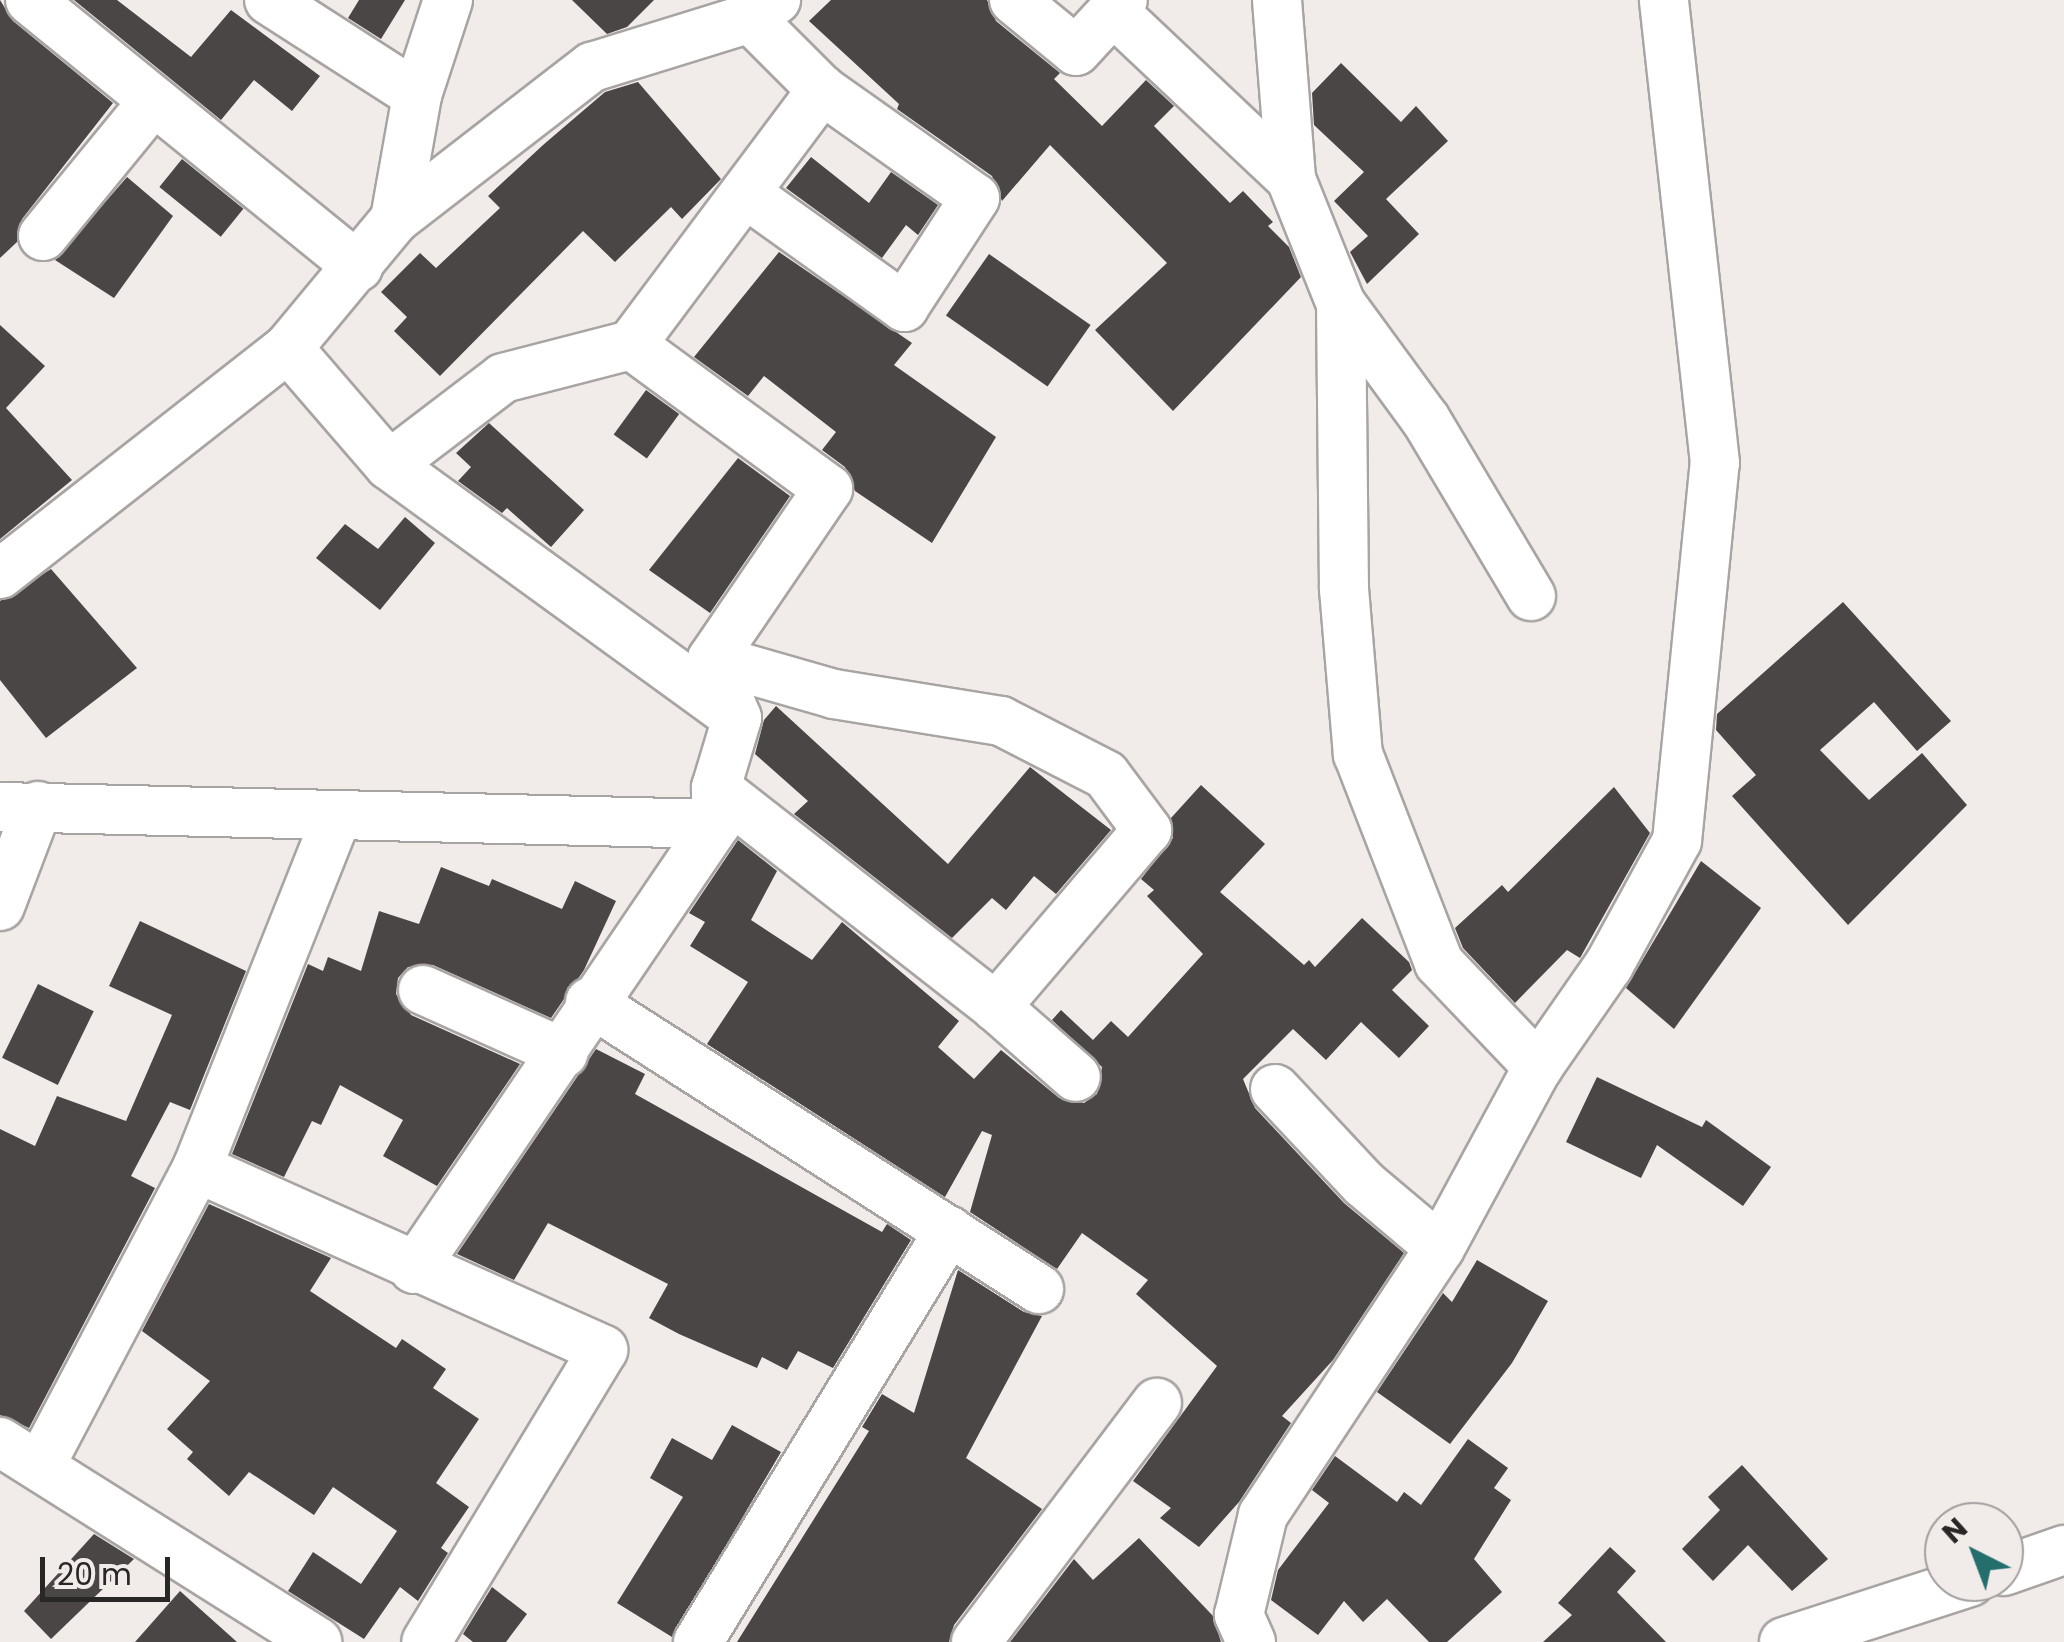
<!DOCTYPE html>
<html>
<head>
<meta charset="utf-8">
<style>
	body { margin:0 }
	#map { position:relative; width:2064px; height:1642px; overflow:hidden; background:#f1ecea; font-family:Poppins,sans-serif }
	div>[style] { position:absolute }
	.building>* { inset:0; background:#4a4645; transform-origin:0 0 }
	.roads { filter:drop-shadow(2px 0 #a8a4a2) drop-shadow(-2px 0 #a8a4a2) drop-shadow(0 2px #a8a4a2) drop-shadow(0 -2px #a8a4a2) }
	.minor>* { height:48px; margin:-24px; padding:0 24px; transform-origin:24px; border-radius:24px; background:#fff }
	span { translate:-50% -50%; white-space:nowrap; text-align:center; line-height:1.15; -webkit-text-stroke:10px #f1ecea; paint-order:stroke }
	.north { position:absolute; left:1924px; top:1502px; width:100px; height:100px; box-sizing:border-box; background:#f1ecea; border:2px solid #a19d9c; border-radius:50%; rotate:318deg; font-size:28px; font-weight:700; line-height:40px; text-align:center; color:#292726 }
	.north::after { content:''; display:block; margin:auto; width:35px; height:45px; background:#246f6e; clip-path:polygon(50% 0,100% 100%,50% 72%,0 100%) }
	.scale { position:absolute; left:40px; top:1557px; width:130px; height:45px; box-sizing:border-box; border:5px solid #292726; border-top:0; padding-left:12px; font-size:30px; line-height:35px; white-space:nowrap; color:#292726; -webkit-text-stroke:8px #f1ecea; paint-order:stroke }
</style>
</head>
<body>
<div id="map">
	<div class="building">
		<div style="clip-path:polygon(0 0,13px 21px,113px 103px,22px 219px,17px 242px,0 258px)"></div>
		<div style="clip-path:polygon(74px 0,117px 0,191px 57px,231px 10px,320px 76px,292px 111px,254px 80px,221px 120px)"></div>
		<div style="clip-path:polygon(359px 0,405px 0,381px 39px,348px 18px)"></div>
		<div style="clip-path:polygon(572px 0,654px 0,627px 27px,607px 34px)"></div>
		<div style="clip-path:polygon(831px 0,987px 0,996px 21px,1060px 73px,1054px 79px,1102px 126px,1146px 80px,1174px 106px,1154px 126px,1230px 203px,1243px 191px,1273px 222px,1268px 226px,1289px 247px,1301px 277px,1173px 411px,1095px 330px,1167px 263px,1050px 145px,1002px 201px,992px 176px,897px 109px,899px 104px,809px 21px)"></div>
		<div style="clip-path:polygon(1341px 63px,1401px 122px,1416px 106px,1448px 141px,1386px 199px,1419px 234px,1367px 284px,1350px 252px,1368px 236px,1334px 201px,1364px 172px,1314px 125px,1312px 93px)"></div>
		<div style="clip-path:polygon(638px 82px,721px 179px,682px 219px,671px 207px,615px 262px,583px 231px,440px 376px,394px 331px,407px 317px,381px 292px,420px 253px,436px 268px,500px 208px,488px 196px,543px 145px,605px 92px)"></div>
		<div style="clip-path:polygon(811px 157px,869px 203px,891px 172px,938px 205px,918px 235px,906px 225px,882px 258px,786px 188px)"></div>
		<div style="left:182px;top:159px;width:79px;height:36px;rotate:39deg"></div>
		<div style="clip-path:polygon(127px 177px,173px 216px,114px 298px,55px 260px)"></div>
		<div style="clip-path:polygon(779px 252px,912px 343px,894px 365px,996px 437px,932px 543px,855px 491px,845px 467px,822px 450px,836px 432px,764px 376px,748px 396px,694px 357px)"></div>
		<div style="left:989px;top:254px;width:124px;height:75px;rotate:35deg"></div>
		<div style="clip-path:polygon(0 325px,45px 366px,6px 408px,72px 480px,0 539px)"></div>
		<div style="left:646px;top:390px;width:41px;height:55px;rotate:36deg"></div>
		<div style="clip-path:polygon(489px 423px,584px 510px,551px 547px,507px 508px,502px 513px,458px 481px,471px 467px,456px 453px)"></div>
		<div style="clip-path:polygon(738px 458px,790px 496px,710px 613px,649px 570px)"></div>
		<div style="clip-path:polygon(405px 517px,435px 543px,380px 610px,316px 558px,345px 524px,378px 549px)"></div>
		<div style="clip-path:polygon(51px 569px,137px 668px,46px 738px,0 680px,0 601px)"></div>
		<div style="clip-path:polygon(1843px 602px,1951px 721px,1917px 751px,1874px 702px,1820px 750px,1869px 800px,1922px 753px,1967px 805px,1848px 925px,1732px 796px,1756px 775px,1716px 730px,1717px 714px)"></div>
		<div style="clip-path:polygon(776px 706px,948px 864px,1030px 767px,1111px 830px,1056px 894px,1034px 876px,1006px 910px,992px 898px,952px 938px,794px 814px,808px 801px,755px 754px,764px 720px)"></div>
		<div style="clip-path:polygon(1201px 785px,1265px 844px,1220px 892px,1304px 965px,1309px 960px,1315px 967px,1362px 918px,1409px 962px,1412px 970px,1392px 990px,1429px 1026px,1399px 1058px,1361px 1022px,1326px 1060px,1293px 1029px,1243px 1079px,1255px 1108px,1344px 1203px,1404px 1253px,1333px 1360px,1282px 1416px,1291px 1423px,1239px 1502px,1199px 1547px,1160px 1518px,1171px 1508px,1133px 1481px,1217px 1366px,1136px 1294px,1148px 1280px,1082px 1233px,1057px 1269px,970px 1212px,992px 1135px,982px 1131px,945px 1197px,707px 1044px,748px 982px,690px 946px,705px 922px,689px 913px,738px 840px,777px 871px,751px 920px,812px 960px,842px 922px,959px 1021px,938px 1047px,974px 1079px,1001px 1050px,1059px 1098px,1084px 1103px,1097px 1094px,1102px 1067px,1052px 1020px,1061px 1010px,1093px 1040px,1111px 1021px,1128px 1037px,1203px 954px,1147px 896px,1154px 890px,1141px 879px,1173px 838px,1171px 818px)"></div>
		<div style="clip-path:polygon(1614px 787px,1650px 833px,1580px 958px,1567px 950px,1515px 1003px,1463px 948px,1455px 928px,1502px 885px,1508px 892px)"></div>
		<div style="clip-path:polygon(1701px 861px,1761px 908px,1674px 1029px,1626px 988px)"></div>
		<div style="clip-path:polygon(441px 867px,489px 886px,492px 879px,562px 909px,575px 881px,616px 901px,584px 970px,551px 1018px,433px 965px,408px 967px,398px 978px,396px 994px,411px 1015px,520px 1064px,437px 1186px,383px 1156px,403px 1120px,340px 1085px,321px 1125px,312px 1121px,284px 1177px,232px 1154px,308px 964px,323px 971px,328px 957px,361px 971px,379px 911px,419px 924px)"></div>
		<div style="clip-path:polygon(140px 921px,246px 971px,190px 1110px,170px 1102px,131px 1176px,155px 1188px,29px 1428px,0 1415px,0 1129px,35px 1146px,57px 1096px,126px 1121px,172px 1015px,109px 986px)"></div>
		<div style="left:38px;top:984px;width:62px;height:82px;rotate:26deg"></div>
		<div style="clip-path:polygon(596px 1049px,645px 1074px,635px 1094px,882px 1232px,887px 1224px,911px 1240px,833px 1368px,798px 1351px,787px 1370px,762px 1357px,757px 1368px,679px 1334px,649px 1318px,668px 1284px,548px 1223px,514px 1280px,457px 1254px)"></div>
		<div style="clip-path:polygon(1597px 1077px,1702px 1127px,1706px 1120px,1771px 1167px,1743px 1206px,1657px 1145px,1641px 1178px,1566px 1142px)"></div>
		<div style="clip-path:polygon(209px 1204px,331px 1258px,310px 1291px,396px 1348px,402px 1339px,446px 1369px,433px 1388px,479px 1419px,436px 1483px,469px 1507px,441px 1548px,448px 1553px,418px 1601px,400px 1587px,364px 1639px,288px 1591px,313px 1552px,361px 1584px,397px 1531px,333px 1487px,314px 1515px,249px 1472px,229px 1496px,187px 1459px,193px 1452px,167px 1429px,210px 1381px,142px 1331px)"></div>
		<div style="clip-path:polygon(1477px 1260px,1548px 1301px,1512px 1363px,1450px 1444px,1377px 1392px,1443px 1293px,1452px 1302px)"></div>
		<div style="clip-path:polygon(958px 1270px,1024px 1312px,1042px 1316px,966px 1458px,1042px 1509px,954px 1625px,949px 1642px,737px 1642px,869px 1431px,862px 1427px,882px 1394px,914px 1413px)"></div>
		<div style="clip-path:polygon(732px 1425px,781px 1452px,672px 1637px,617px 1603px,683px 1497px,650px 1478px,672px 1438px,712px 1460px)"></div>
		<div style="clip-path:polygon(1468px 1439px,1508px 1468px,1494px 1488px,1511px 1500px,1474px 1559px,1502px 1592px,1447px 1642px,1429px 1642px,1387px 1599px,1363px 1622px,1344px 1601px,1318px 1635px,1271px 1600px,1278px 1570px,1329px 1503px,1312px 1490px,1335px 1456px,1397px 1502px,1404px 1492px,1421px 1505px)"></div>
		<div style="clip-path:polygon(1742px 1465px,1828px 1559px,1792px 1591px,1748px 1545px,1713px 1581px,1682px 1549px,1720px 1510px,1708px 1497px)"></div>
		<div style="clip-path:polygon(94px 1534px,134px 1559px,51px 1639px,24px 1611px)"></div>
		<div style="clip-path:polygon(1139px 1538px,1213px 1616px,1221px 1642px,1010px 1642px,1074px 1559px,1093px 1580px)"></div>
		<div style="clip-path:polygon(1610px 1547px,1636px 1571px,1617px 1592px,1666px 1642px,1543px 1642px,1572px 1615px,1558px 1603px)"></div>
		<div style="clip-path:polygon(492px 1587px,527px 1614px,506px 1642px,473px 1642px,463px 1634px)"></div>
		<div style="clip-path:polygon(180px 1591px,237px 1642px,135px 1642px)"></div>
	</div>
	<div class="roads">
		<div class="minor">
			<div style="left:30px;top:0;width:423px;rotate:39.1deg"></div>
			<div style="left:269px;top:0;width:176px;rotate:32.7deg"></div>
			<div style="left:1014px;top:0;width:80px;rotate:39.4deg"></div>
			<div style="left:1076px;top:51px;width:69px;rotate:-47.3deg"></div>
			<div style="left:1277px;top:0;width:180px;rotate:85.5deg"></div>
			<div style="left:1291px;top:179px;width:135px;rotate:68.2deg"></div>
			<div style="left:1341px;top:304px;width:144px;rotate:53.8deg"></div>
			<div style="left:1426px;top:420px;width:205px;rotate:59.2deg"></div>
			<div style="left:1114px;top:12px;width:243px;rotate:43.3deg"></div>
			<div style="left:745px;top:193px;width:196px;rotate:35.6deg"></div>
			<div style="left:904px;top:307px;width:130px;rotate:-56.9deg"></div>
			<div style="left:975px;top:198px;width:187px;rotate:-144.8deg"></div>
			<div style="left:395px;top:219px;width:126px;rotate:-79.9deg"></div>
			<div style="left:417px;top:95px;width:100px;rotate:-71.9deg"></div>
			<div style="left:43px;top:236px;width:172px;rotate:-50.7deg"></div>
			<div style="left:1341px;top:304px;width:285px;rotate:89.4deg"></div>
			<div style="left:1344px;top:589px;width:166px;rotate:85.2deg"></div>
			<div style="left:1358px;top:754px;width:224px;rotate:68.8deg"></div>
			<div style="left:1439px;top:963px;width:144px;rotate:46.4deg"></div>
			<div style="left:288px;top:348px;width:155px;rotate:49.2deg"></div>
			<div style="left:389px;top:465px;width:430px;rotate:36deg"></div>
			<div style="left:389px;top:465px;width:143px;rotate:-37.3deg"></div>
			<div style="left:503px;top:378px;width:132px;rotate:-14.5deg"></div>
			<div style="left:631px;top:345px;width:319px;rotate:-53.2deg"></div>
			<div style="left:822px;top:90px;width:102px;rotate:-135deg"></div>
			<div style="left:0;top:574px;width:366px;rotate:-38.1deg"></div>
			<div style="left:288px;top:348px;width:168px;rotate:-50.3deg"></div>
			<div style="left:395px;top:219px;width:249px;rotate:-37.7deg"></div>
			<div style="left:592px;top:67px;width:165px;rotate:-17.2deg"></div>
			<div style="left:750px;top:18px;width:32px;rotate:-35deg"></div>
			<div style="left:712px;top:659px;width:127px;rotate:16deg"></div>
			<div style="left:834px;top:694px;width:169px;rotate:9.2deg"></div>
			<div style="left:1001px;top:721px;width:118px;rotate:27.2deg"></div>
			<div style="left:1106px;top:775px;width:69px;rotate:53.3deg"></div>
			<div style="left:1147px;top:830px;width:233px;rotate:130.5deg"></div>
			<div style="left:996px;top:1007px;width:106px;rotate:41.2deg"></div>
			<div style="left:716px;top:788px;width:355px;rotate:38deg"></div>
			<div style="left:0;top:807px;width:716px;rotate:1.36deg"></div>
			<div style="left:0;top:906px;width:107px;rotate:-69.2deg"></div>
			<div style="left:423px;top:990px;width:154px;rotate:24.2deg"></div>
			<div style="left:590px;top:1002px;width:533px;rotate:32.59deg"></div>
			<div style="left:1275px;top:1089px;width:130px;rotate:46.9deg"></div>
			<div style="left:1364px;top:1184px;width:99px;rotate:40.1deg"></div>
			<div style="left:197px;top:1168px;width:445px;rotate:24.1deg"></div>
			<div style="left:603px;top:1350px;width:341px;rotate:121.2deg"></div>
			<div style="left:414px;top:1269px;width:538px;rotate:-55.84deg"></div>
			<div style="left:716px;top:824px;width:36px;rotate:-90deg"></div>
			<div style="left:716px;top:788px;width:73px;rotate:-73.3deg"></div>
			<div style="left:737px;top:718px;width:64px;rotate:-113deg"></div>
			<div style="left:712px;top:659px;width:206px;rotate:-55.7deg"></div>
			<div style="left:828px;top:489px;width:244px;rotate:-143.8deg"></div>
			<div style="left:0;top:1442px;width:375px;rotate:32.2deg"></div>
			<div style="left:41px;top:1464px;width:335px;rotate:-62.2deg"></div>
			<div style="left:197px;top:1168px;width:376px;rotate:-68.3deg"></div>
			<div style="left:2004px;top:1571px;width:64px;rotate:-19.3deg"></div>
			<div style="left:698px;top:1642px;width:482px;rotate:-58.6deg"></div>
			<div style="left:976px;top:1642px;width:300px;rotate:-52.9deg"></div>
			<div style="left:1251px;top:1642px;width:30px;rotate:-114deg"></div>
			<div style="left:1239px;top:1615px;width:103px;rotate:-76.5deg"></div>
			<div style="left:1263px;top:1515px;width:320px;rotate:-56.5deg"></div>
			<div style="left:1440px;top:1248px;width:206px;rotate:-61.6deg"></div>
			<div style="left:1538px;top:1067px;width:124px;rotate:-55.2deg"></div>
			<div style="left:1609px;top:965px;width:141px;rotate:-61.3deg"></div>
			<div style="left:1677px;top:841px;width:380px;rotate:-84.3deg"></div>
			<div style="left:1715px;top:463px;width:466px;rotate:-96.3deg"></div>
			<div style="left:1784px;top:1642px;width:195px;rotate:-17.9deg"></div>
		</div>
	</div>
	<div class="north">N</div>
	<div class="scale">20 m</div>
</div>
</body>
</html>
